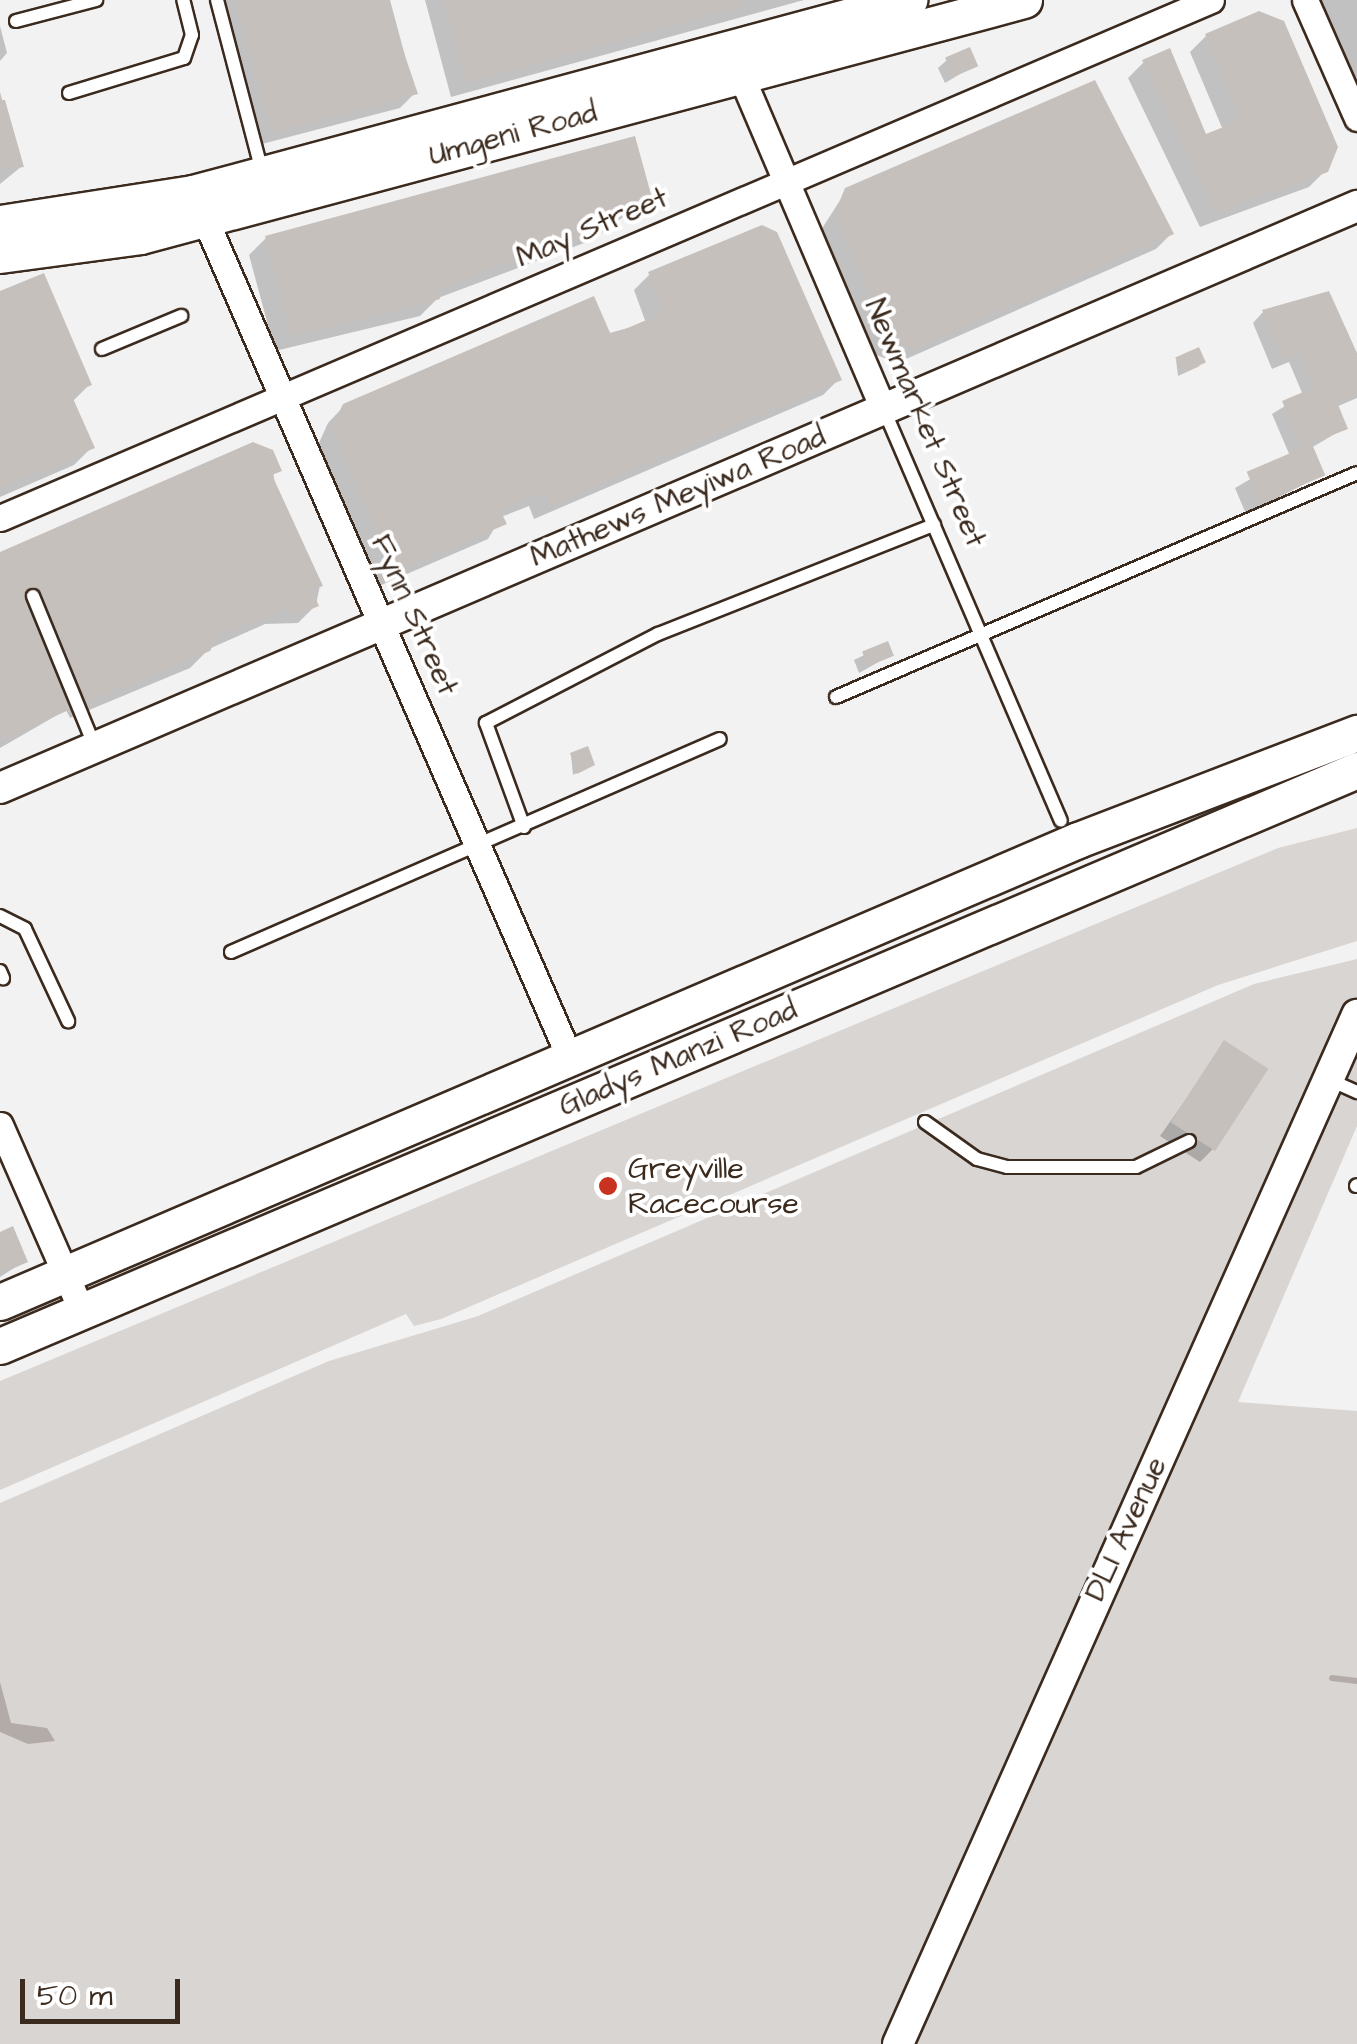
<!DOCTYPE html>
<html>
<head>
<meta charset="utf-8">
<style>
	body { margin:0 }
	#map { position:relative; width:1357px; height:2044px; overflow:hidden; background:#f3f2f2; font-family:"Architects Daughter",sans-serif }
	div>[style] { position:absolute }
	.green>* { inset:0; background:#d8d5d2 }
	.water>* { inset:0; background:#b2aba7 }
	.shadow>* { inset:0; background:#0003 }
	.stream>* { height:6px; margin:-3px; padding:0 3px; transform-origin:3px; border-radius:3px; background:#b2aba7 }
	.building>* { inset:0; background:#c6c0bd; transform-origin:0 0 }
	.roads { filter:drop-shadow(2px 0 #3b2a1e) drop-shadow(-2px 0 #3b2a1e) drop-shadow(0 2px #3b2a1e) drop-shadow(0 -2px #3b2a1e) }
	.service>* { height:12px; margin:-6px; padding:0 6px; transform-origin:6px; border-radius:6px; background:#fff }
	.minor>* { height:25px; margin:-12.5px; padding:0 12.5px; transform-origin:12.5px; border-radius:12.5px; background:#fff }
	.tertiary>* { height:30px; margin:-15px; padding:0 15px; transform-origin:15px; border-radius:15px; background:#fff }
	.secondary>* { height:35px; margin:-17.5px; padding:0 17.5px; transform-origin:17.5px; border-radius:17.5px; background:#fff }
	.dots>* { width:28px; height:28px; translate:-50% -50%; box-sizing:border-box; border:5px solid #fff; border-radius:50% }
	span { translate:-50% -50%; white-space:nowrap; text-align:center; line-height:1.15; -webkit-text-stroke:8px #fff; paint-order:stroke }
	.street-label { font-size:30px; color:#3b2a1e }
	.poi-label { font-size:30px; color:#3b2a1e }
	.left { translate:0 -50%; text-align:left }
	.scale { position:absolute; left:20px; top:1979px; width:160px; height:45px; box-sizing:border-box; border:5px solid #3b2a1e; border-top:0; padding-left:12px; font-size:30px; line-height:35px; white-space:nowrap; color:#3b2a1e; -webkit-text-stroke:8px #fff; paint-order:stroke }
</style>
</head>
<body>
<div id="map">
	<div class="green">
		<div style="clip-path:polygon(1357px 828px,1357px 941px,1218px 985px,441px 1319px,414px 1326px,406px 1314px,0 1490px,0 1381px,1278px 848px)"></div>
		<div style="clip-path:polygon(1357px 959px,1357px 1126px,1238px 1402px,1357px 1411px,1357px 2044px,0 2044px,0 1503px,329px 1361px,478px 1316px,1254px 984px)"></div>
	</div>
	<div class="water">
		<div style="clip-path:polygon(0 1682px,11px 1723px,47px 1728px,55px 1741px,28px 1744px,0 1732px)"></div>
	</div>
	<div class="shadow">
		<div style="clip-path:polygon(226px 0,390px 0,415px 93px,400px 108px,258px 145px,219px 6px)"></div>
		<div style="clip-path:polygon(425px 0,804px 0,451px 97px)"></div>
		<div style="clip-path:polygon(1317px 0,1357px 0,1357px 93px)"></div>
		<div style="clip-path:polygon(0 26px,7px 53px,0 61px)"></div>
		<div style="clip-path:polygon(1206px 36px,1326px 170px,1309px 187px,1200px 227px,1128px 78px,1144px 62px,1204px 137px,1223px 130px,1190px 52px)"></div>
		<div style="clip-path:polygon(947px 60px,975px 65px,945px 83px,938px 68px)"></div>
		<div style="clip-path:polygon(0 92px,21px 167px,0 184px)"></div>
		<div style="clip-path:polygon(846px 191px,1171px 234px,1156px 249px,897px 363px,874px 354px,821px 230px)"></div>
		<div style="clip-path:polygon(649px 198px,592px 240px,438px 298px,420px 316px,275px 351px,249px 255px,266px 238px)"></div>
		<div style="clip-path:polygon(650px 274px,839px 379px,823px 395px,534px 519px,529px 506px,501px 517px,488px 539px,379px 586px,318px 445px,328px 423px,344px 406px,646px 323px,634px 290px)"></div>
		<div style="clip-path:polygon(0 294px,89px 385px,72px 402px,92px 447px,74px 465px,0 497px)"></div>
		<div style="clip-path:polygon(1263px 312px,1357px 359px,1357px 398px,1336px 407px,1345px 428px,1311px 448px,1322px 475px,1246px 514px,1235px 488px,1290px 456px,1272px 414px,1303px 395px,1289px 362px,1272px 369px,1253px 323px)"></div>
		<div style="clip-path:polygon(1176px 360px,1200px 366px,1178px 376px)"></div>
		<div style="clip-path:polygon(270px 451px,279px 511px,320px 585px,316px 605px,298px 623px,265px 624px,209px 649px,190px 668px,70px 718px,66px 710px,0 748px,0 554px)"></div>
		<div style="clip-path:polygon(887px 644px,891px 655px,859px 673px,854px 660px)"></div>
		<div style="clip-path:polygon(571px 755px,593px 765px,573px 775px)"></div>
		<div style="clip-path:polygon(1225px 1044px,1213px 1149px,1200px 1162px,1160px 1136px)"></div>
		<div style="clip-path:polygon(0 1235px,25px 1261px,0 1277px)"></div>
	</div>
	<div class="stream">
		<div style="left:1332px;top:1678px;width:25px;rotate:7deg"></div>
	</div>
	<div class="building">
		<div style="clip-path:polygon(235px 0,386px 0,418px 94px,272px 133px)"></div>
		<div style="clip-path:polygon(444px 0,740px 0,741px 6px,466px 83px)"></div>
		<div style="clip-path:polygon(1259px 11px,1284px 21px,1338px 147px,1328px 172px,1216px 212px,1142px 60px,1170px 48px,1206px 134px,1241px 120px,1205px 34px)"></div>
		<div style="left:970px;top:47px;width:21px;height:27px;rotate:67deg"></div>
		<div style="clip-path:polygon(1095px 80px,1174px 234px,914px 349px,889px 339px,835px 213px,845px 188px)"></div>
		<div style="clip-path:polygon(0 100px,5px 100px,24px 167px,0 170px)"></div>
		<div style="clip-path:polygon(635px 136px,652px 198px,609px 211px,612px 224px,438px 289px,440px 299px,292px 336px,265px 236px)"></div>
		<div style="clip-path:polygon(762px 225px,777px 232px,842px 380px,550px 505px,544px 492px,500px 510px,507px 524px,394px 572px,332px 428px,343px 404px,594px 296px,611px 335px,663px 313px,648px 272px)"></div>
		<div style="clip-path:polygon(44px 273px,92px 385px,71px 394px,95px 448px,0 489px,0 291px)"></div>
		<div style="clip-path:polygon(1329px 291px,1357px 353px,1357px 394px,1337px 402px,1348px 429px,1301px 447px,1282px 401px,1315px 387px,1300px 353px,1283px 360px,1262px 310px)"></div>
		<div style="left:1199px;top:347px;width:17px;height:26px;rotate:66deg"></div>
		<div style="clip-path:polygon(253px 442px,273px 450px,282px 471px,272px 475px,323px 586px,312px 590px,319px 606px,299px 614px,284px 608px,218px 637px,210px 651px,87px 702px,42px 592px,28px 587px,24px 600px,69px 710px,0 740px,0 552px)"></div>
		<div style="left:1312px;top:444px;width:34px;height:71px;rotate:67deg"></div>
		<div style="left:888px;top:641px;width:16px;height:28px;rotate:68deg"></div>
		<div style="clip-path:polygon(588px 746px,595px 765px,577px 774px,570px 753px)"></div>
		<div style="left:1224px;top:1040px;width:53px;height:98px;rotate:33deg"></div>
		<div style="clip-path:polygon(13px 1226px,28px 1262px,0 1274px,0 1232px)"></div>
	</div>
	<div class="roads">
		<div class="service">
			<div style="left:217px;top:0;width:178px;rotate:75.3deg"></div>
			<div style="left:16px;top:21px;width:83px;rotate:-14.7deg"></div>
			<div style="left:69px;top:93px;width:120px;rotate:-16.9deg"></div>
			<div style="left:184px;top:58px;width:24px;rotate:-71deg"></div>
			<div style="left:192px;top:35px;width:36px;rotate:-104deg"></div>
			<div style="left:102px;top:349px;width:86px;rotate:-22.7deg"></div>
			<div style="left:884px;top:410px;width:447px;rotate:66.7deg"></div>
			<div style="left:33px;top:596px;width:161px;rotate:67.7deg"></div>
			<div style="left:836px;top:697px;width:567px;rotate:-23.26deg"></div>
			<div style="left:524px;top:827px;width:111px;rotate:-110.1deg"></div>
			<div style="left:486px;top:723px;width:194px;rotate:-27.4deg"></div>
			<div style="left:658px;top:634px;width:297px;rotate:-21.6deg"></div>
			<div style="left:0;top:916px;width:28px;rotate:27deg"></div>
			<div style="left:25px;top:929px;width:102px;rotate:64.9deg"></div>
			<div style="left:231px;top:952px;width:533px;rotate:-23.54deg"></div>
			<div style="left:0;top:971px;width:8px;rotate:67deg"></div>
			<div style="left:1330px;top:1080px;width:30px;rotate:24deg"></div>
			<div style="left:925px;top:1122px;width:64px;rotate:35.4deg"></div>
			<div style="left:977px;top:1159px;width:31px;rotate:15deg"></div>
			<div style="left:1007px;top:1167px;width:129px"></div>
			<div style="left:1136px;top:1167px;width:59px;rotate:-26.1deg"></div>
			<div style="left:1356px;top:1186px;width:1px;rotate:-45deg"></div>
		</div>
		<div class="minor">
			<div style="left:1305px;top:0;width:129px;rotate:66.2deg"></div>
			<div style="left:736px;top:64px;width:375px;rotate:66.9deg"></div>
			<div style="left:204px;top:217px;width:897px;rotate:66.49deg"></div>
			<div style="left:0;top:518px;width:1317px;rotate:-23.16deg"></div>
			<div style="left:0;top:1125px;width:204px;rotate:66.3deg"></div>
		</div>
		<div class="tertiary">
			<div style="left:0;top:788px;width:1477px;rotate:-23.21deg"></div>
			<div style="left:898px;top:2044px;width:1127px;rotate:-65.96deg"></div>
		</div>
		<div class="secondary">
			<div style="left:0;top:223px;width:195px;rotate:-8.8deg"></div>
			<div style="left:193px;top:193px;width:742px;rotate:-15.09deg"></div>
			<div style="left:0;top:255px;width:141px;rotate:-7.7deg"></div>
			<div style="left:140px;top:236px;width:915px;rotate:-14.95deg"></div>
			<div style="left:0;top:1302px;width:1173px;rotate:-23.2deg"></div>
			<div style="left:1078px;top:840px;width:299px;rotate:-21deg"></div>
			<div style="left:0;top:1346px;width:1474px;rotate:-23deg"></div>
		</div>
	</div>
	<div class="dots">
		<div style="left:608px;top:1186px;background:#c8321e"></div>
	</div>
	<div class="street-label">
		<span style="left:513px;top:134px;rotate:-15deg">Umgeni Road</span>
		<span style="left:592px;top:228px;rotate:-23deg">May Street</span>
		<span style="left:925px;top:423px;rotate:67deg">Newmarket Street</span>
		<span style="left:678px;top:497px;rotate:-23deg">Mathews Meyiwa Road</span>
		<span style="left:414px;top:615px;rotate:66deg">Fynn Street</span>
		<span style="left:678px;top:1058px;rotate:-23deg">Gladys Manzi Road</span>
		<span style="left:1126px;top:1529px;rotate:-65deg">DLI Avenue</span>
	</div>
	<div class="poi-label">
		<span class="left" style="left:628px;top:1186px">Greyville<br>Racecourse</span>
	</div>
	<div class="scale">50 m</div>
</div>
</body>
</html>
